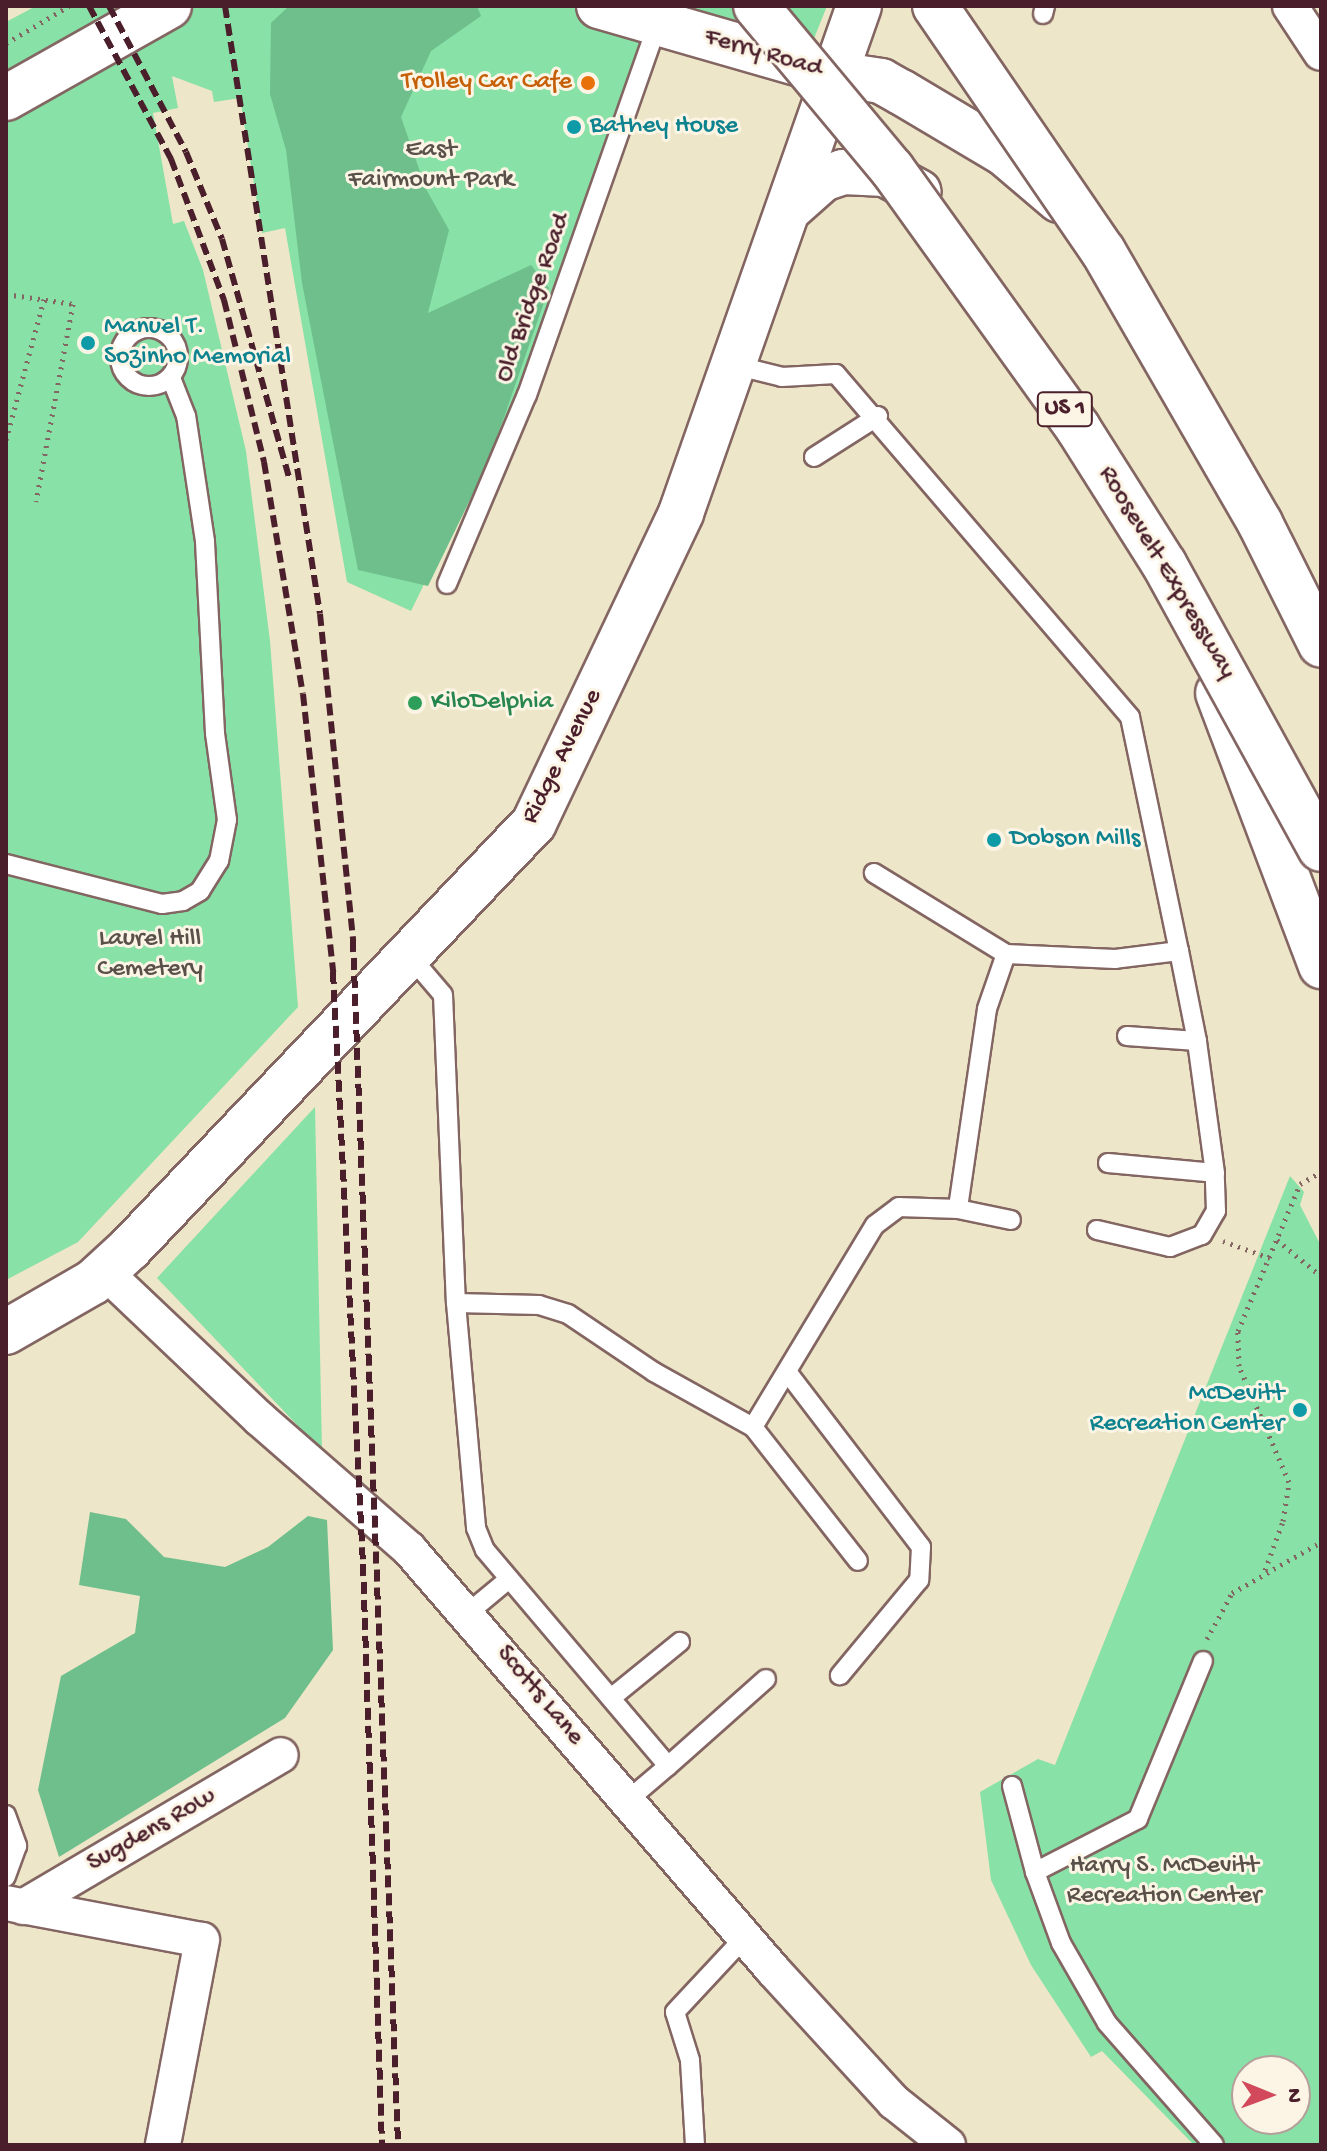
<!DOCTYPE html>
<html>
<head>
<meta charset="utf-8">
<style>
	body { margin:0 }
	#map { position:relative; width:1327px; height:2151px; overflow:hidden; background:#ede6c8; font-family:"Gochi Hand",sans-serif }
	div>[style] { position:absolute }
	.green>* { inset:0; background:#88e1a6 }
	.forest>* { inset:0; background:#6ebf8b }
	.path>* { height:5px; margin-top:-2.5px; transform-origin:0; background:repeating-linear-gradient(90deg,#836562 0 2px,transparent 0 8px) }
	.roads { filter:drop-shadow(2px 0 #836562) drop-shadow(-2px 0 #836562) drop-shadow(0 2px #836562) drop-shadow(0 -2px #836562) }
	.service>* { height:18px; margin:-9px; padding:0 9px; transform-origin:9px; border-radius:9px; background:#fff }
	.service>.ring { margin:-9px; padding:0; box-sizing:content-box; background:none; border:18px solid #fff; border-radius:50% }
	.minor>* { height:34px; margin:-17px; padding:0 17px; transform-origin:17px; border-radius:17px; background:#fff }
	.secondary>* { height:44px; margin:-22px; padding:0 22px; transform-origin:22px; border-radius:22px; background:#fff }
	.primary>* { height:44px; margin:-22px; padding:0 22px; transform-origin:22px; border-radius:22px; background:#fff }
	.motorway>* { height:44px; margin:-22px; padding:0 22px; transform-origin:22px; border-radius:22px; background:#fff }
	.rail>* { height:6px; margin-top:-3px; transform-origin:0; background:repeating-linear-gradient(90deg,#4a1f2b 0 12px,transparent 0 18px) }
	.bridges { filter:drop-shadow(2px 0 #836562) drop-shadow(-2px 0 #836562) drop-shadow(0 2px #836562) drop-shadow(0 -2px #836562) }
	.motorway-bridge>* { height:44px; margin:-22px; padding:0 22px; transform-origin:22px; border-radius:22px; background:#fff }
	.dots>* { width:22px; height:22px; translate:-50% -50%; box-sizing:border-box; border:4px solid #fcf5e5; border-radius:50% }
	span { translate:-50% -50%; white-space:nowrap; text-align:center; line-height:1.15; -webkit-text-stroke:6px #fcf5e5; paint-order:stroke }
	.shield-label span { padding:2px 6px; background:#fcf5e5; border:2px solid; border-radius:6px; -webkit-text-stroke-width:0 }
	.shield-label { font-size:24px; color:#4a1f2b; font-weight:700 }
	.street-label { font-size:26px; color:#4a1f2b }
	.food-label { font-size:26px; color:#c56008 }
	.right { translate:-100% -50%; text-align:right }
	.culture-label { font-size:26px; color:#0d838f }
	.left { translate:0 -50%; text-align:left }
	.park-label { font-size:26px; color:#5a504a }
	.leisure-label { font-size:26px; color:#27864d }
	.frame { position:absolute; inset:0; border:8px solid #4a1f2b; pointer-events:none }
	.north { position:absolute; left:1231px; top:2055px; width:80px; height:80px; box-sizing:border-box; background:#fcf5e5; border:2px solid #b59f9b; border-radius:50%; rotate:91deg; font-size:22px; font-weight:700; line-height:32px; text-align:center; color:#4a1f2b }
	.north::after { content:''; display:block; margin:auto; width:28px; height:36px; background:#d1495b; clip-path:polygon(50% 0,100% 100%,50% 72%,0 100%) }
</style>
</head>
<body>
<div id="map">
	<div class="green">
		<div style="clip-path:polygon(36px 6px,827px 6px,809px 51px,652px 8px,525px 377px,411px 611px,347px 582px,285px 228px,262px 233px,240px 98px,214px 102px,212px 91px,172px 76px,178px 108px,153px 113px,173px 224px,184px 221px,203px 270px,246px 451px,270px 641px,298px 1007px,78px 1242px,6px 1280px,6px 22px)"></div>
		<div style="clip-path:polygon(315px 1107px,322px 1451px,157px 1278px)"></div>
		<div style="clip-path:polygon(evenodd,1290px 1176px,1304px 1192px,1300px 1205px,1321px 1246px,1321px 2145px,1194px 2145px,1102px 2051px,1091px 2057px,1031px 1965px,991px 1880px,980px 1792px,1038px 1759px,1055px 1765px,1290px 1176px,1247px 2071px,1295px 2071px,1295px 2119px,1247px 2119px,1247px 2071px)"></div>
	</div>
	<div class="forest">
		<div style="clip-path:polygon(289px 6px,477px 6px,481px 16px,431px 51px,401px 117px,426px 189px,449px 230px,428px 313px,531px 265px,549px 288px,488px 463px,428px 586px,358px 570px,302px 283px,286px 150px,270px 94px,271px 23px)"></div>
		<div style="clip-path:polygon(90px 1512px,126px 1519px,164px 1557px,225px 1567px,268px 1547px,308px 1516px,327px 1520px,333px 1650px,285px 1718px,59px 1857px,38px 1790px,61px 1676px,135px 1633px,140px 1596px,79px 1585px)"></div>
	</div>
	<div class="path">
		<div style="left:6px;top:43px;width:73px;rotate:-30.4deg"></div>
		<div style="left:6px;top:294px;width:68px;rotate:8.5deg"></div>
		<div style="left:73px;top:304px;width:201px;rotate:100.6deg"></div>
		<div style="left:6px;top:440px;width:146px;rotate:-74.9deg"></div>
		<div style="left:1277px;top:1240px;width:57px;rotate:39.3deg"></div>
		<div style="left:1223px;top:1241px;width:50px;rotate:19.9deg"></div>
		<div style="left:1265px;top:1570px;width:52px;rotate:-69.8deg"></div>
		<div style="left:1283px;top:1521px;width:39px;rotate:-81deg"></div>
		<div style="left:1289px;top:1482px;width:126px;rotate:-113.3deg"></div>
		<div style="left:1239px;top:1366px;width:35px;rotate:-92deg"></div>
		<div style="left:1238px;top:1331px;width:160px;rotate:-67.1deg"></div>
		<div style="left:1300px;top:1184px;width:24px;rotate:-30deg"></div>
		<div style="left:1207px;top:1639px;width:52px;rotate:-61.5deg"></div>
		<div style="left:1232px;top:1593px;width:103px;rotate:-29.8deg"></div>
	</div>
	<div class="roads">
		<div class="service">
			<div style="left:1043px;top:14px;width:8px;rotate:-76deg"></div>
			<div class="ring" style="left:120px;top:328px;width:40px;height:40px"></div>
			<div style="left:734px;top:365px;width:49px;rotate:14deg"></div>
			<div style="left:782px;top:377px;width:54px;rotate:-3.2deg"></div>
			<div style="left:836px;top:374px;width:452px;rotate:49.4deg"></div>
			<div style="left:1130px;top:717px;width:239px;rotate:78.2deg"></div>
			<div style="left:1179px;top:951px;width:64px;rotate:172.9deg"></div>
			<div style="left:1115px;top:959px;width:109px;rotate:-177.4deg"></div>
			<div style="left:1006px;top:954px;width:155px;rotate:-148.5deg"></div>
			<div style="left:814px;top:457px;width:76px;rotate:-32.6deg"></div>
			<div style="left:447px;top:584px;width:205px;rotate:-67.1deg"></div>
			<div style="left:527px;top:395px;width:393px;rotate:-70.6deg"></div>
			<div style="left:6px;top:864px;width:161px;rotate:14.4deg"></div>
			<div style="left:162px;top:904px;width:21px;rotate:-8deg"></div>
			<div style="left:183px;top:901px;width:20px;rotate:-30deg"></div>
			<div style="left:200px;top:891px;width:36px;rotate:-58deg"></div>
			<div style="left:219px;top:861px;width:42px;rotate:-79deg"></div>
			<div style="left:227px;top:820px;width:88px;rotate:-97.9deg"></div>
			<div style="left:215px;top:733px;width:192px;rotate:-93deg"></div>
			<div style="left:205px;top:541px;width:126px;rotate:-98.6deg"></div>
			<div style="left:186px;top:416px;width:41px;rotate:-111.5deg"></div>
			<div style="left:1006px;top:954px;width:58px;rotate:109.1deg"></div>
			<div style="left:987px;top:1009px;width:202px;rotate:98.3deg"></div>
			<div style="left:958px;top:1209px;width:54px;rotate:11.7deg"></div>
			<div style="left:409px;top:955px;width:52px;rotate:49.6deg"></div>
			<div style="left:443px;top:995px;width:308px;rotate:87.6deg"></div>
			<div style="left:456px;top:1303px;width:226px;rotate:84.9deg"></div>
			<div style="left:476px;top:1528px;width:24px;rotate:68deg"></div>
			<div style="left:485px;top:1550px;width:283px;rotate:49.7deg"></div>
			<div style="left:668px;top:1766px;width:52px;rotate:139.6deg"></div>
			<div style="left:1127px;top:1036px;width:70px;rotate:4.1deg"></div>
			<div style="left:1197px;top:1041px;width:92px;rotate:-101.3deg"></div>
			<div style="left:1108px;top:1163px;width:107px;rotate:5.3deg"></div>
			<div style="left:1215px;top:1173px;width:133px;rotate:-97.8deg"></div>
			<div style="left:1097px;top:1230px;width:75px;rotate:13.1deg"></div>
			<div style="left:1170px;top:1247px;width:34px;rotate:-21deg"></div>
			<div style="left:1202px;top:1235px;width:28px;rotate:-60deg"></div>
			<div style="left:1216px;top:1211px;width:38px;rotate:-92deg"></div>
			<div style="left:456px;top:1303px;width:83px;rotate:1.4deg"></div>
			<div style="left:539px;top:1305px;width:30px;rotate:17deg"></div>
			<div style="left:568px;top:1314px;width:104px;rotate:34deg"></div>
			<div style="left:654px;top:1372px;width:113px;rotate:29.1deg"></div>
			<div style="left:753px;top:1427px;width:170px;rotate:51.9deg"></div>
			<div style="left:788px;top:1373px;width:219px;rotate:52.6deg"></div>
			<div style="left:921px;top:1547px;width:33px;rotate:93deg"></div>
			<div style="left:919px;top:1580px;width:124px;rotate:129.7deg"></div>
			<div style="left:753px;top:1427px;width:236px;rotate:-58.9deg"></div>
			<div style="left:875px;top:1225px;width:30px;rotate:-37deg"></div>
			<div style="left:899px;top:1207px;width:59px;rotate:1.9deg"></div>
			<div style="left:468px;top:1613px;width:53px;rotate:-39.7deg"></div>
			<div style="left:1203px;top:1661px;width:171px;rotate:112.4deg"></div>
			<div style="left:1138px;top:1819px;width:116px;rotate:152.8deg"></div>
			<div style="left:1035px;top:1872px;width:76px;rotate:69.9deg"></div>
			<div style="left:1061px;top:1943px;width:92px;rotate:60.1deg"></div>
			<div style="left:1107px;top:2023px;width:162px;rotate:48.7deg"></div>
			<div style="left:611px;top:1698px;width:89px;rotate:-39.1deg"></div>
			<div style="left:668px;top:1766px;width:131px;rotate:-41.6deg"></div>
			<div style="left:1012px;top:1786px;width:89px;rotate:75deg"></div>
			<div style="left:6px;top:1815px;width:33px;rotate:70deg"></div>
			<div style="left:17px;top:1846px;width:33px;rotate:110deg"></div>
			<div style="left:695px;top:2145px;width:85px;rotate:-93.4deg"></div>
			<div style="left:690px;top:2060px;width:50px;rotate:-107.4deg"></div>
			<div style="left:675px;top:2012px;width:103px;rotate:-47deg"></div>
		</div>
		<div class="minor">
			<div style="left:1290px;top:6px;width:56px;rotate:56.6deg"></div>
			<div style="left:105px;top:1272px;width:214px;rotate:43.5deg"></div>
			<div style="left:260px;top:1419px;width:198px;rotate:41.1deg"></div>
			<div style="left:409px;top:1549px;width:557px;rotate:49.15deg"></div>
			<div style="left:773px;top:1970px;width:179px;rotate:47.5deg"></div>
			<div style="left:894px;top:2102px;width:69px;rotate:38.5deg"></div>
			<div style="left:6px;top:1903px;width:199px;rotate:10.7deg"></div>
			<div style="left:202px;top:1940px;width:209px;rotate:100.8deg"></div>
			<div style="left:23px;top:1907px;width:299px;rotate:-30.5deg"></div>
		</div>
		<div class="secondary">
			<div style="left:6px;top:1332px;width:100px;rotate:-29.9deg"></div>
			<div style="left:93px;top:1282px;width:50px;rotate:-42.6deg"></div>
			<div style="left:130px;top:1248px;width:586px;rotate:-46.45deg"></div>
			<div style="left:534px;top:823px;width:343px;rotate:-64.6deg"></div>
			<div style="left:681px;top:513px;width:537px;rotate:-70.65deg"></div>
		</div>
		<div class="primary">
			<div style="left:599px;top:6px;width:237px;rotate:16.1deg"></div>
			<div style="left:6px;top:98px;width:187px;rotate:-29.4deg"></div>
		</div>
		<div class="motorway">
			<div style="left:835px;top:74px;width:47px;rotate:8.7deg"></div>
			<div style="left:881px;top:81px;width:23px;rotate:29deg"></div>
			<div style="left:901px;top:92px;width:121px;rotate:30.8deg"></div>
			<div style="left:1005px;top:154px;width:71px;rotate:40.4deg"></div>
			<div style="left:788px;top:210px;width:47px;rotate:-41.5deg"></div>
			<div style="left:823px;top:179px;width:21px;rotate:-19deg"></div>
			<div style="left:843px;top:172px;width:42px;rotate:2.7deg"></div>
			<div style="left:885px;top:174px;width:38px;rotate:28deg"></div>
			<div style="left:1218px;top:693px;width:292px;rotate:69.3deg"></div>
		</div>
	</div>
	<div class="rail">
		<div style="left:89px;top:6px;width:174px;rotate:61.8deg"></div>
		<div style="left:171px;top:159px;width:151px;rotate:69.4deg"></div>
		<div style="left:224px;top:300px;width:167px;rotate:76.1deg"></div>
		<div style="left:264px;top:462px;width:235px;rotate:80.5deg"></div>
		<div style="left:303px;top:694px;width:280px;rotate:83.8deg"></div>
		<div style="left:333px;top:972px;width:593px;rotate:87.1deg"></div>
		<div style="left:363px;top:1564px;width:581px;rotate:88.13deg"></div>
		<div style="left:109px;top:6px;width:165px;rotate:62.2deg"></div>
		<div style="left:186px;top:152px;width:94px;rotate:67.5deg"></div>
		<div style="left:222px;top:239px;width:251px;rotate:74.3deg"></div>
		<div style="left:225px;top:6px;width:615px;rotate:81.12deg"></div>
		<div style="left:320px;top:614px;width:328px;rotate:84.2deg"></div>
		<div style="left:353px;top:940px;width:1206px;rotate:87.86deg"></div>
	</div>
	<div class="bridges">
		<div class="motorway-bridge">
			<div style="left:756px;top:6px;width:212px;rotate:50.2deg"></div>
			<div style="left:892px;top:169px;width:319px;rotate:54.3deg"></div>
			<div style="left:1078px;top:428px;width:161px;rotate:57.7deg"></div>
			<div style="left:1164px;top:564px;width:325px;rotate:61.2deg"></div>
			<div style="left:935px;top:6px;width:297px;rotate:55.6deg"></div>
			<div style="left:1103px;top:251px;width:314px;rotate:60deg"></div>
			<div style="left:1260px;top:523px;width:136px;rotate:63.4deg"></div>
		</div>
	</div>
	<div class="dots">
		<div style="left:588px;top:83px;background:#e8710a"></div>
		<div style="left:574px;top:127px;background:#0f9aa8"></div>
		<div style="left:88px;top:343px;background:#0f9aa8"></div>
		<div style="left:415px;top:703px;background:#2e9e5b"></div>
		<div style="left:994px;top:840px;background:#0f9aa8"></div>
		<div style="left:1300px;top:1410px;background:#0f9aa8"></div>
	</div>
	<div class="shield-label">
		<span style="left:1065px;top:409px">US 1</span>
	</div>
	<div class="street-label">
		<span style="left:763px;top:54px;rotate:16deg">Ferry Road</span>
		<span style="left:534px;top:298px;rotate:-70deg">Old Bridge Road</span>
		<span style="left:1166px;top:573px;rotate:59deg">Roosevelt Expressway</span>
		<span style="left:563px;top:757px;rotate:-63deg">Ridge Avenue</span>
		<span style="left:539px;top:1696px;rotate:50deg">Scotts Lane</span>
		<span style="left:152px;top:1831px;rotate:-30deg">Sugdens Row</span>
	</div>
	<div class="food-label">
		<span class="right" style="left:572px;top:83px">Trolley Car Cafe</span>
	</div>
	<div class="culture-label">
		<span class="left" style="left:590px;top:127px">Bathey House</span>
		<span class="left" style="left:104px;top:343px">Manuel T.<br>Sozinho Memorial</span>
		<span class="left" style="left:1010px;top:840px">Dobson Mills</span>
		<span class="right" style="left:1284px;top:1410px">McDevitt<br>Recreation Center</span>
	</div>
	<div class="park-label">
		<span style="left:431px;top:166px">East<br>Fairmount Park</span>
		<span style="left:150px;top:955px">Laurel Hill<br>Cemetery</span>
		<span style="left:1164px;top:1882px">Harry S. McDevitt<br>Recreation Center</span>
	</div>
	<div class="leisure-label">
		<span class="left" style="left:431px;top:703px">KiloDelphia</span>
	</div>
	<div class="frame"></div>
	<div class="north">N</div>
</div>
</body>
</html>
